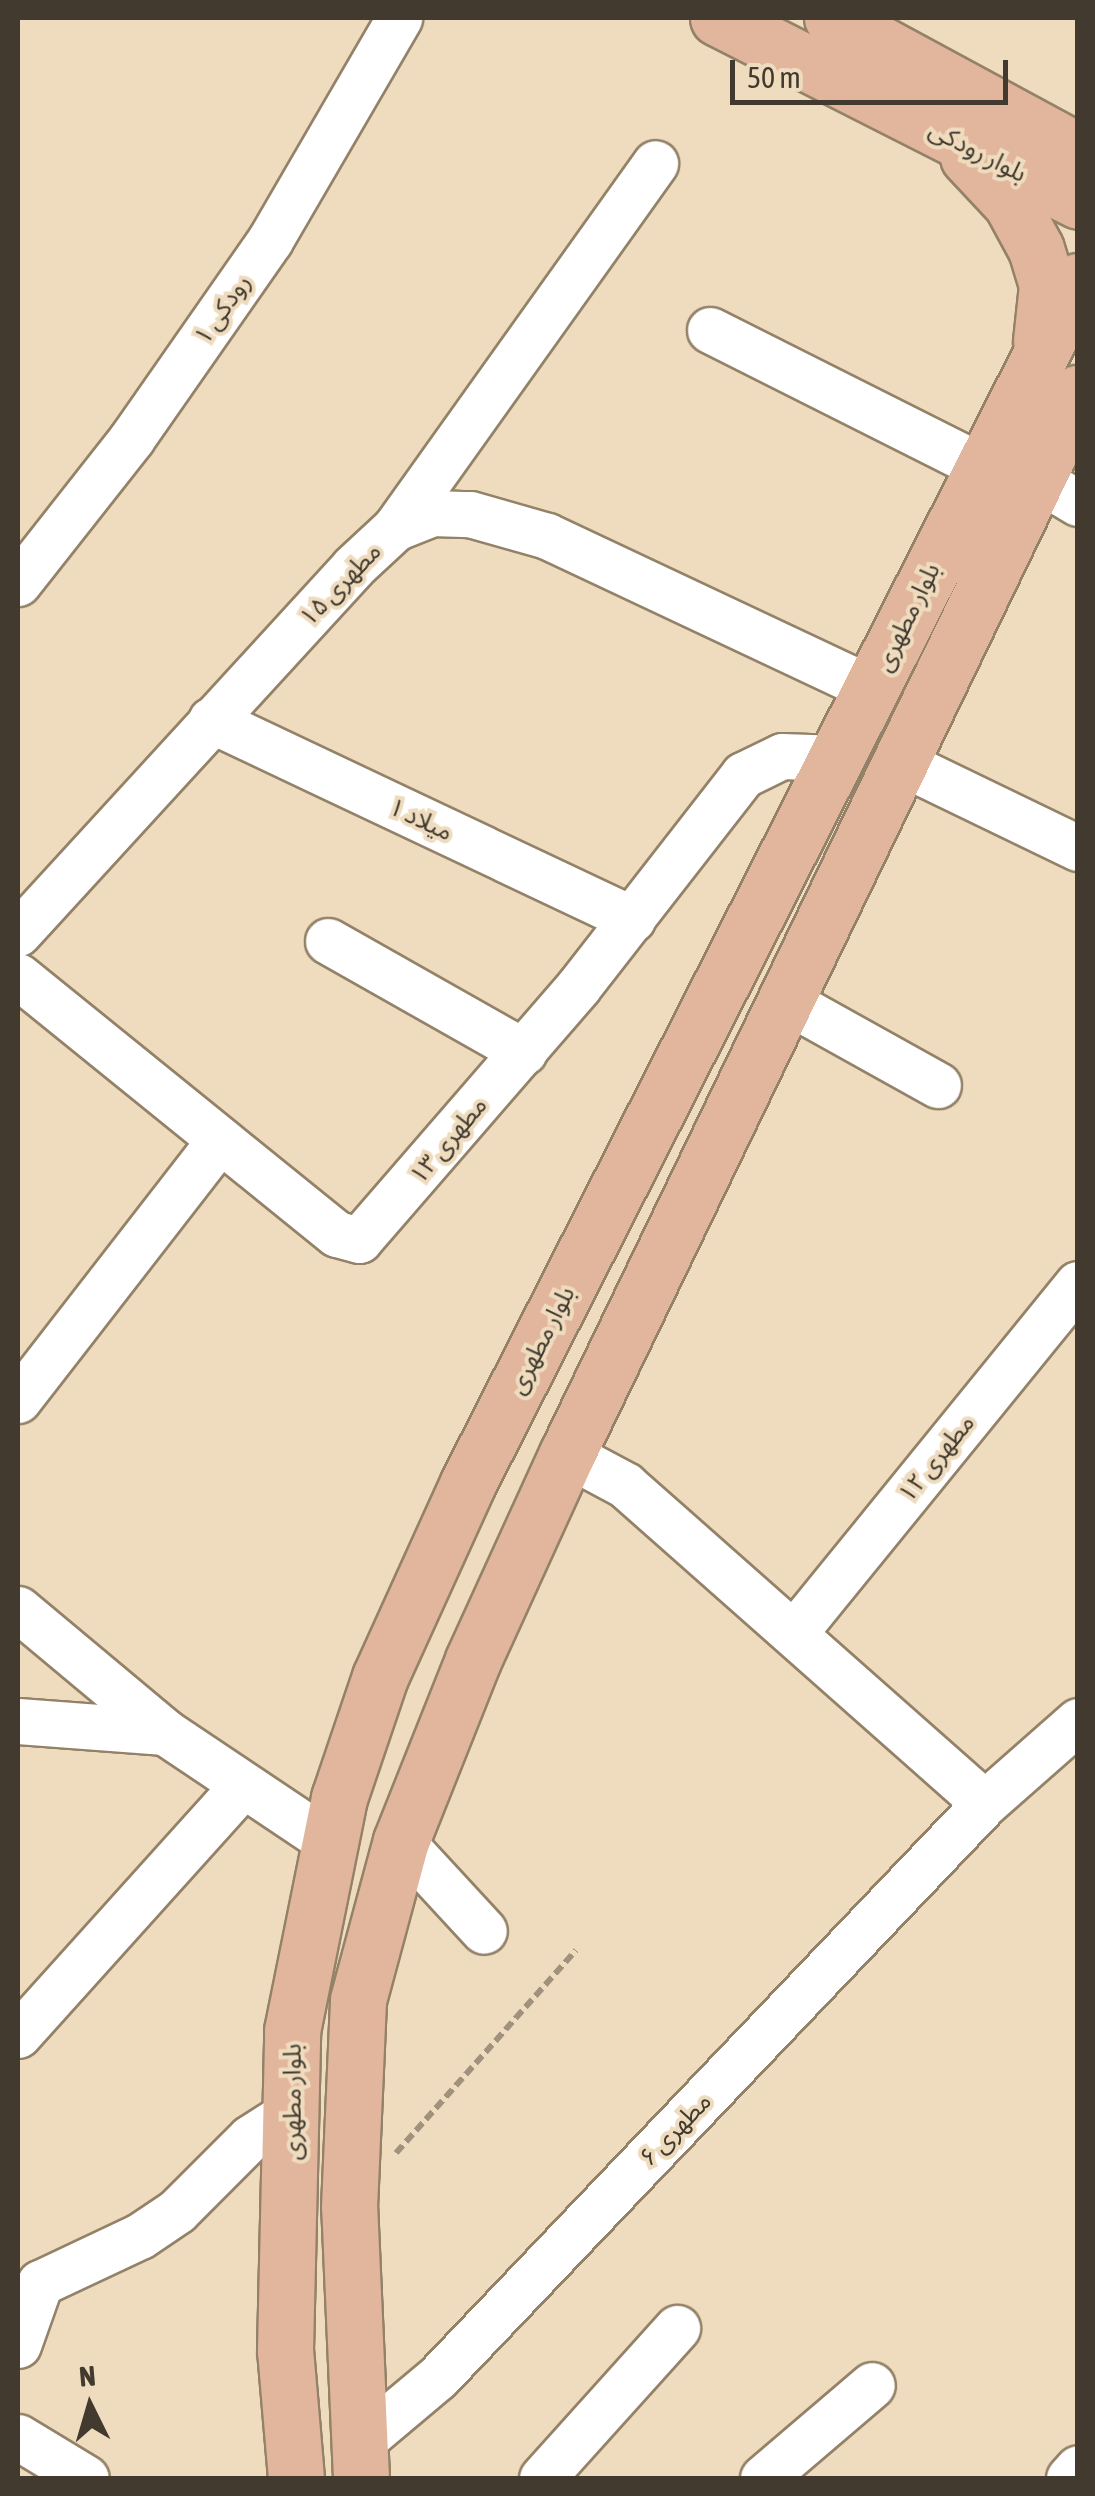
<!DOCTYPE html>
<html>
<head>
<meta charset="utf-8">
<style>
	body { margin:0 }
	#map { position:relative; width:1095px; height:2496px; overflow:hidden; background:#efdcbf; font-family:"Asap Condensed","Noto Sans Arabic",sans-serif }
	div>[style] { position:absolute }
	.path>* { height:6px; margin-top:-3px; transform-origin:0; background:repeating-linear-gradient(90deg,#a0927d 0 10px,transparent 0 15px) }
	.roads { filter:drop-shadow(2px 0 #938268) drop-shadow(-2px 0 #938268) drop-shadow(0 2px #938268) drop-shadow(0 -2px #938268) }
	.minor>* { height:45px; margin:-22.5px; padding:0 22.5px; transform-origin:22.5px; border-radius:22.5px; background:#fff }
	.major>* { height:55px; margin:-27.5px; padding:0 27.5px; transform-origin:27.5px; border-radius:27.5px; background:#e2b69c }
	span { translate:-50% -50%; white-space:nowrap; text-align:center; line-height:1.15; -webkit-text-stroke:8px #efdcbf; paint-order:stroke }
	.street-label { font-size:25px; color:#423a2f }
	.frame { position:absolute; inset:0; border:20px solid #423a2f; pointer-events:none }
	.north { position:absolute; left:40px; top:2356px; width:100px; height:100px; -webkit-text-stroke:8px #efdcbf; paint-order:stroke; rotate:355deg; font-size:28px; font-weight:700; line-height:40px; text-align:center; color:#423a2f }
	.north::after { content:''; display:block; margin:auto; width:35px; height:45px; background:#423a2f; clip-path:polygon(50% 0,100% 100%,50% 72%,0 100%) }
	.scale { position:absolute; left:730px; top:60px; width:278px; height:45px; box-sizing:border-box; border:5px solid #423a2f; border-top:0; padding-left:12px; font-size:30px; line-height:35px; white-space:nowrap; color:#423a2f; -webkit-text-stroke:8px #efdcbf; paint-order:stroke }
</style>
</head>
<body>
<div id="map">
	<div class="path">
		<div style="left:396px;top:2153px;width:271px;rotate:-48.4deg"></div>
	</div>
	<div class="roads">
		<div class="minor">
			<div style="left:710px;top:330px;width:305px;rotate:26.7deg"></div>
			<div style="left:1036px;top:478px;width:49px;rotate:30.8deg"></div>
			<div style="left:395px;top:528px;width:448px;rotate:-54.5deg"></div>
			<div style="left:18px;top:583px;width:184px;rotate:-51.8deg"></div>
			<div style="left:132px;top:438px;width:241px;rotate:-55.1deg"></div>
			<div style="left:270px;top:240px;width:257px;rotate:-59.8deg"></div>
			<div style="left:211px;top:720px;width:466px;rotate:25.3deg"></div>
			<div style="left:900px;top:762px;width:198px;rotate:25.8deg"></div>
			<div style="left:18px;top:933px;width:496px;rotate:-47.5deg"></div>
			<div style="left:353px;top:567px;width:57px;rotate:-42.9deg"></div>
			<div style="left:395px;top:528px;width:40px;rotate:-22deg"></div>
			<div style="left:432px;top:513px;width:38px;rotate:2deg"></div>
			<div style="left:470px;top:514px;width:80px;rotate:15.9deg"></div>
			<div style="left:547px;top:536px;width:359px;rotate:25.2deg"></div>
			<div style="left:328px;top:941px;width:225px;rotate:29.5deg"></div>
			<div style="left:18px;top:976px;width:410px;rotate:39deg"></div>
			<div style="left:337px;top:1234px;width:23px;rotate:15deg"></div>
			<div style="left:359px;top:1240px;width:335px;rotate:-49.1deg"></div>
			<div style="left:578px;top:987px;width:269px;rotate:-52.1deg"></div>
			<div style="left:743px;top:775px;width:43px;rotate:-26deg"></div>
			<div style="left:782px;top:756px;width:56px;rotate:2deg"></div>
			<div style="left:785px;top:1000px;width:175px;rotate:29.1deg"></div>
			<div style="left:18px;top:1400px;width:329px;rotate:-52.2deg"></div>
			<div style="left:567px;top:1454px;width:66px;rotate:28.1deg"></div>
			<div style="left:625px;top:1485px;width:480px;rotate:41.5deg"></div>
			<div style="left:18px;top:1609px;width:192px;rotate:39.9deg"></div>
			<div style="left:165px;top:1732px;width:203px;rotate:33.8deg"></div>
			<div style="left:794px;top:1633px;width:450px;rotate:-50.9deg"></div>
			<div style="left:18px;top:1721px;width:147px;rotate:4.3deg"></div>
			<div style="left:401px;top:1841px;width:122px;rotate:47.3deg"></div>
			<div style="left:18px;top:2035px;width:336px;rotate:-48deg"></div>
			<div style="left:18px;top:2345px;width:66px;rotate:-70.5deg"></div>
			<div style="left:40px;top:2283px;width:110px;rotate:-25.2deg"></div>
			<div style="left:140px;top:2236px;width:45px;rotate:-34deg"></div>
			<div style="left:177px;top:2211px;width:103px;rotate:-45deg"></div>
			<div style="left:250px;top:2138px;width:52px;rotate:-32.5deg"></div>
			<div style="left:18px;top:2437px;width:79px;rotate:31.1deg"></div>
			<div style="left:357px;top:2445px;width:106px;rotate:-40deg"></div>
			<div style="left:438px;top:2377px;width:793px;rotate:-46.38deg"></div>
			<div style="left:985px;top:1803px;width:124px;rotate:-41.4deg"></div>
			<div style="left:542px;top:2478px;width:202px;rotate:-48deg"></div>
			<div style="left:763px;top:2478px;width:143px;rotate:-40.5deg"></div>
			<div style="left:1069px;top:2478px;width:13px;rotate:-48deg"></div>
		</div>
		<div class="major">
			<div style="left:718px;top:18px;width:404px;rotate:26.9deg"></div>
			<div style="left:832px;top:18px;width:280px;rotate:28.4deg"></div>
			<div style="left:968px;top:157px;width:63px;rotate:46.9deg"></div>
			<div style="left:1011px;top:203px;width:52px;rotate:61.5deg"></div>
			<div style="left:1036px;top:249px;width:38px;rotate:73deg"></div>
			<div style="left:1047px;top:285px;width:56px;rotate:96.1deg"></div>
			<div style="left:296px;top:2478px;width:128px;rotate:-94.9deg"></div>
			<div style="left:285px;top:2350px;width:319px;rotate:-88.7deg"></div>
			<div style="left:292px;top:2031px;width:238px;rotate:-78.6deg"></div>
			<div style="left:339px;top:1798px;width:128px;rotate:-71.3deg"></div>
			<div style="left:380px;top:1677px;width:213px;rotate:-65.6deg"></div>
			<div style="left:468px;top:1483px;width:1348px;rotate:-63.09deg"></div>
			<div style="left:361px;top:2478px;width:271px;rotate:-92.5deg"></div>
			<div style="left:349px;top:2207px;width:207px;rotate:-87.5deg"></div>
			<div style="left:358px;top:2000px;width:165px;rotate:-74.9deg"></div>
			<div style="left:401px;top:1841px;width:195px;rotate:-68.3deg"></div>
			<div style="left:473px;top:1660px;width:226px;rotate:-65.5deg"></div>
			<div style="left:567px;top:1454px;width:1178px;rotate:-64.28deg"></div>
		</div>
	</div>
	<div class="street-label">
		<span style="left:978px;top:151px;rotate:27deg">بلوار رودکی</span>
		<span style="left:222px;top:309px;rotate:-55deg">رودکی ۱</span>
		<span style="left:340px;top:584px;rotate:-46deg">مطهری ۱۵</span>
		<span style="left:907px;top:617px;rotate:-64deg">بلوار مطهری</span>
		<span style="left:421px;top:819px;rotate:25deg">میلاد ۱</span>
		<span style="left:448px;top:1140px;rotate:-50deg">مطهری ۱۳</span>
		<span style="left:541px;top:1340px;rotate:-63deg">بلوار مطهری</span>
		<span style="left:936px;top:1458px;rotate:-51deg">مطهری ۱۲</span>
		<span style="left:292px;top:2102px;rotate:-90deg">بلوار مطهری</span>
		<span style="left:675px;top:2129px;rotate:-46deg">مطهری ۶</span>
	</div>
	<div class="frame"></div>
	<div class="north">N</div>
	<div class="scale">50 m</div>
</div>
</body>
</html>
